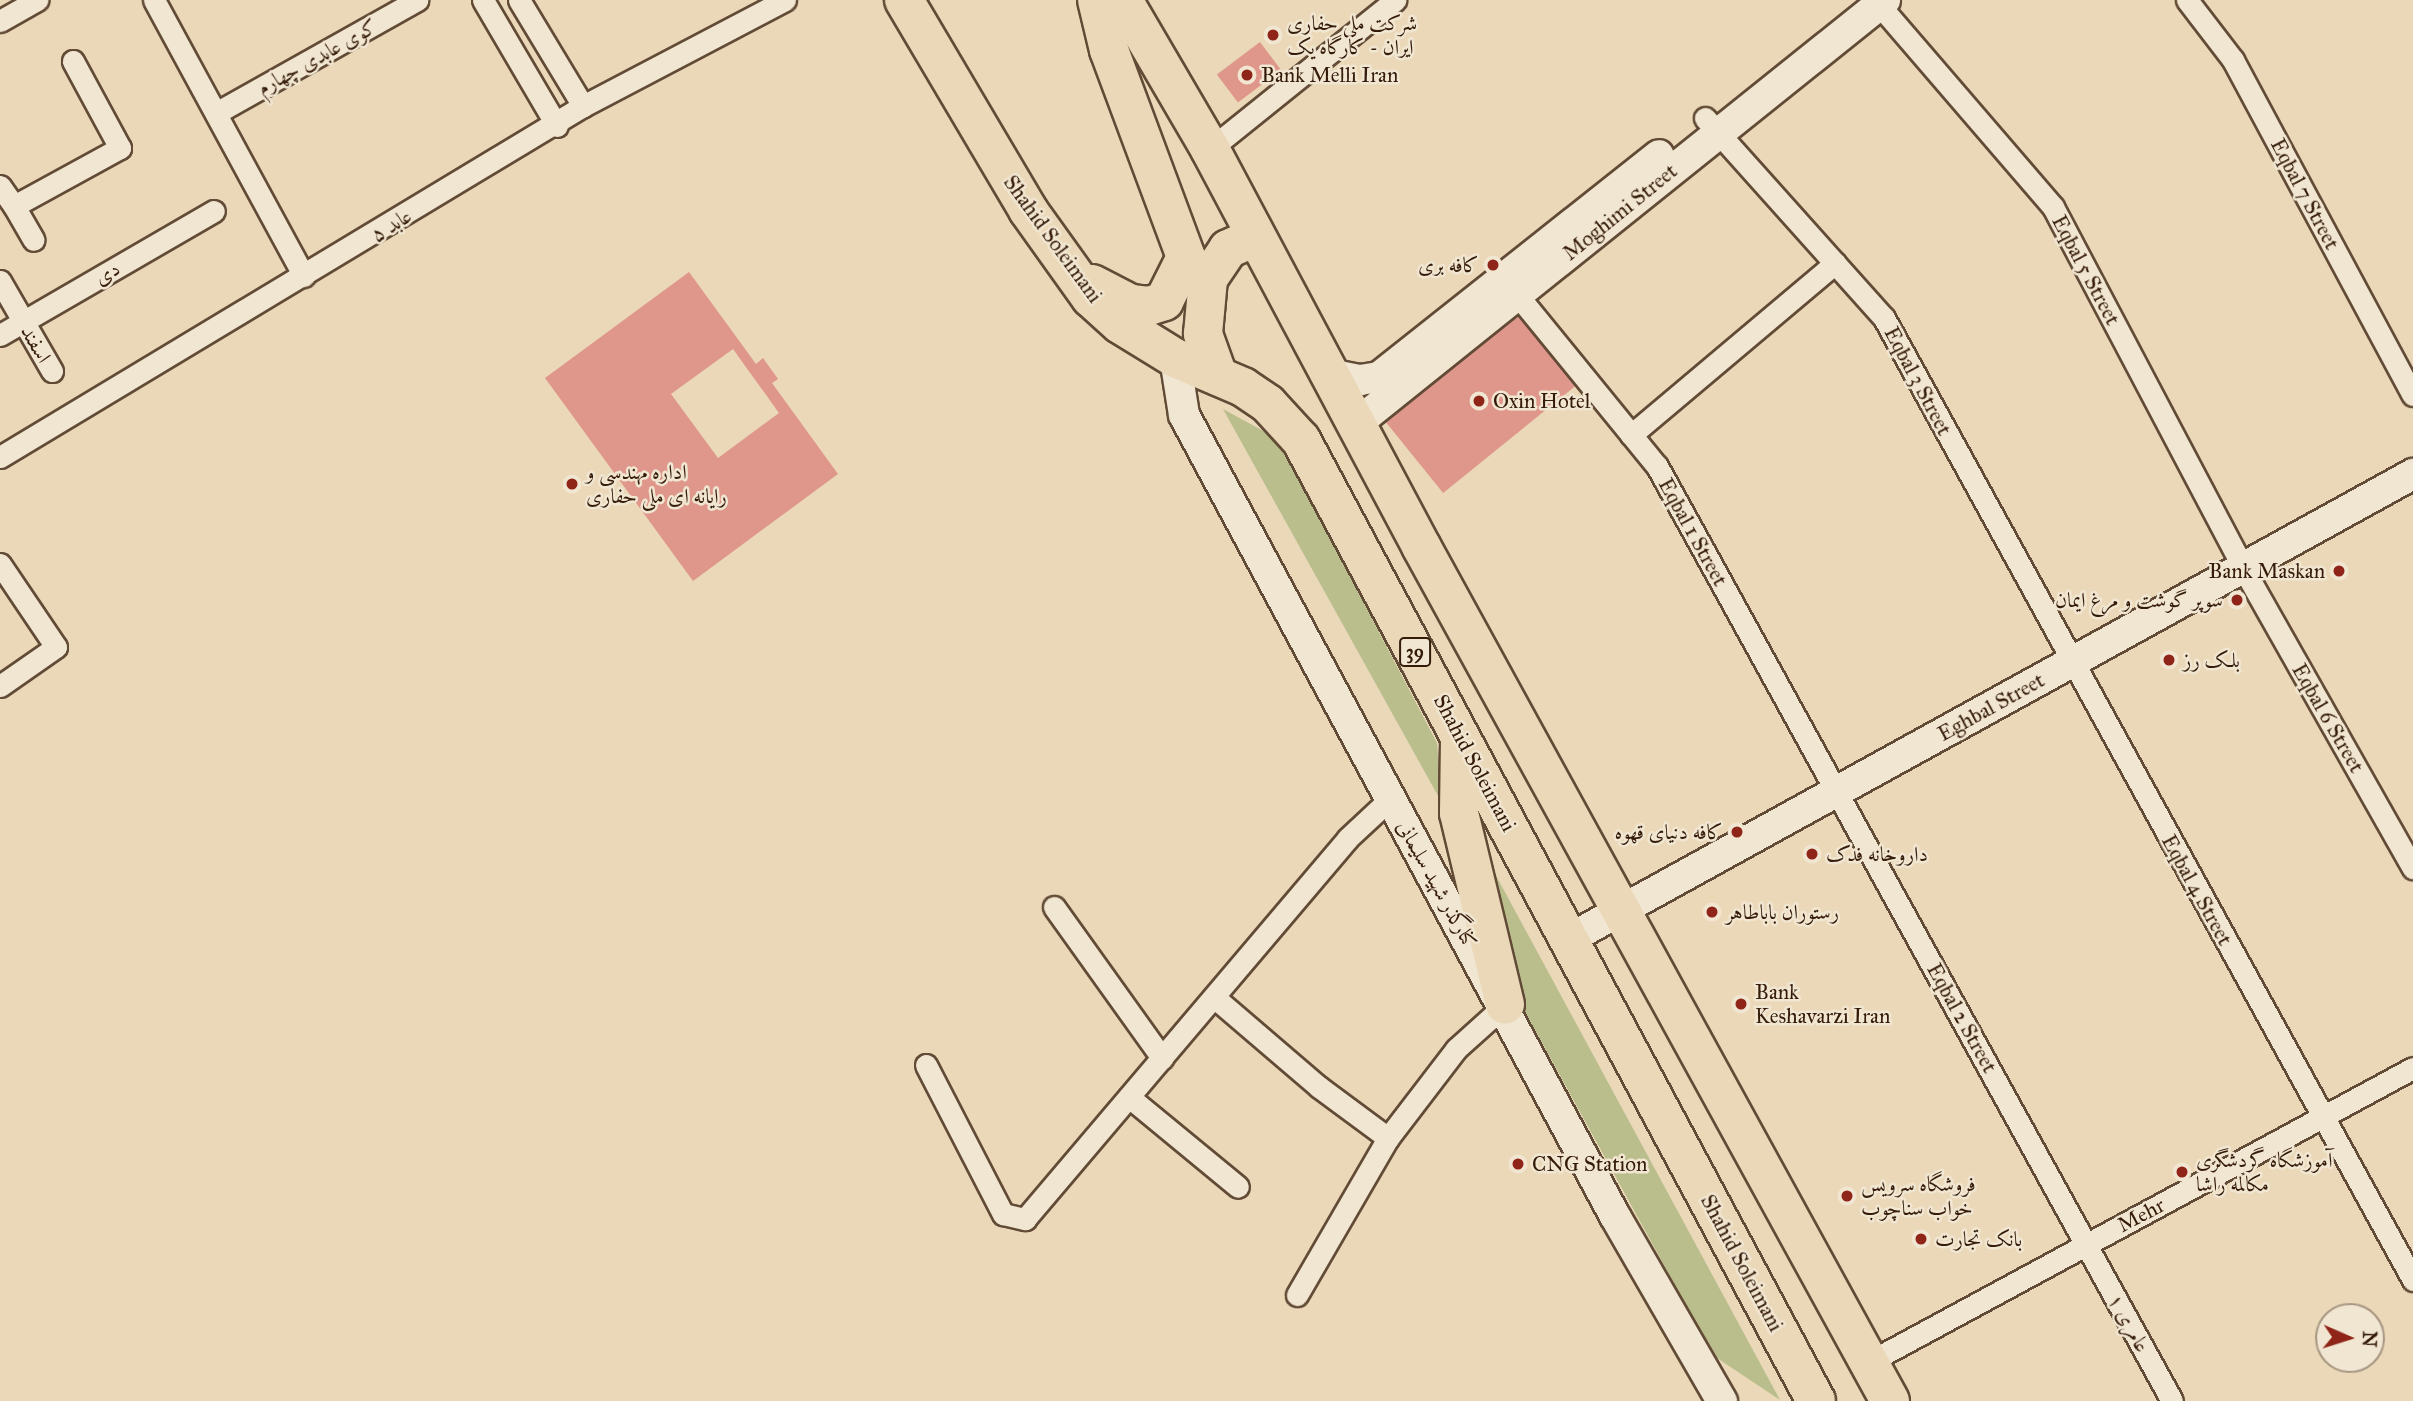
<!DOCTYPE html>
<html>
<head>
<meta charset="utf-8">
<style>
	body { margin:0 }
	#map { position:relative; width:2413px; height:1401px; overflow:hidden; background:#ead8b8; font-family:"IM FELL Great Primer",Amiri,serif }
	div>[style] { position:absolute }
	.green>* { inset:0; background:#babe8c }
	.building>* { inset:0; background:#df968b; transform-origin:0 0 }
	.roads { filter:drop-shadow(2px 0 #624b36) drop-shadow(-2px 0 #624b36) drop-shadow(0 2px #624b36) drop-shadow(0 -2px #624b36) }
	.street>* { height:21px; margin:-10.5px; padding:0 10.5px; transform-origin:10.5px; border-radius:10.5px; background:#f1e6d1 }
	.secondary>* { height:30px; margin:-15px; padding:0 15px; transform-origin:15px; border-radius:15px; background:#f1e6d1 }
	.highway>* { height:38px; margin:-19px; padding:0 19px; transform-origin:19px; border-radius:19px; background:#ead8b8 }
	.dots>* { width:19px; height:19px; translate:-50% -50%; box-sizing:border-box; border:4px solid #f1e6d1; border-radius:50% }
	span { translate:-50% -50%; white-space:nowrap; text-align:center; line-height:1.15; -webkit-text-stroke:5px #f1e6d1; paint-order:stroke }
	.shield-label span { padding:2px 5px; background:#f1e6d1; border:2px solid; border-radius:5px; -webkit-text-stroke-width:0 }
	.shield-label { font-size:19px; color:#351c0a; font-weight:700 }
	.poi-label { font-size:21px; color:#351c0a }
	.left { translate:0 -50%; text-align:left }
	.right { translate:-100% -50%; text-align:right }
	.street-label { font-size:21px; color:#351c0a }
	.north { position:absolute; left:2315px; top:1303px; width:70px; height:70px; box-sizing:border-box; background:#f1e6d1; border:2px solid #a69581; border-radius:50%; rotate:93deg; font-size:19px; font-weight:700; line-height:28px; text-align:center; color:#351c0a }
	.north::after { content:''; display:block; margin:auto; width:24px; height:32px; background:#8f2418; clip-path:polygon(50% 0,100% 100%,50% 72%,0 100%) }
</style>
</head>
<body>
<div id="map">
	<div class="green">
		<div style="clip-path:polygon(1223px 409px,1278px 439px,1437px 743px,1442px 803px)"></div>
		<div style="clip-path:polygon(1486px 857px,1780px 1400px,1714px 1356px,1501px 968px)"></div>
	</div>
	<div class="building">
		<div style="left:1260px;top:42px;width:35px;height:54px;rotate:53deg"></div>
		<div style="clip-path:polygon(evenodd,689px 272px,756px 364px,763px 358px,778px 379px,772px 383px,838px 474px,693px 581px,545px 378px,689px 272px,733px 349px,779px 413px,718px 458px,671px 394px,733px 349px)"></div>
		<div style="left:1515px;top:310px;width:97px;height:171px;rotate:51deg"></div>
	</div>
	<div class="roads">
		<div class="street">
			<div style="left:154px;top:0;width:314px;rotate:61.5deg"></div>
			<div style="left:483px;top:0;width:146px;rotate:59.6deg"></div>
			<div style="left:519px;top:0;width:124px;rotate:58.9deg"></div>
			<div style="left:1875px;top:0;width:273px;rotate:49.3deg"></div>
			<div style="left:2053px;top:207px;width:408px;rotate:62.2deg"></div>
			<div style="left:2243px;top:568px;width:345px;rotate:60.5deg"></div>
			<div style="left:2187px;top:0;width:76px;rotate:52.5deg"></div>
			<div style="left:2233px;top:60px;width:380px;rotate:61.8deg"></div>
			<div style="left:0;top:21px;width:43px;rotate:-29.6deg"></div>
			<div style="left:216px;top:113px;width:231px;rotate:-29.3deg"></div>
			<div style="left:1705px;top:118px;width:268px;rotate:48.2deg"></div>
			<div style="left:1884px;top:318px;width:1098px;rotate:61.19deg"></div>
			<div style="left:1210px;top:149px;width:238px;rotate:-38.8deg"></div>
			<div style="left:0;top:186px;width:24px;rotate:55deg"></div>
			<div style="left:14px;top:206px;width:121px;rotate:-28.7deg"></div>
			<div style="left:120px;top:148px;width:99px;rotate:-118.4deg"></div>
			<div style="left:14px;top:206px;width:39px;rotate:60deg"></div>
			<div style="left:0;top:281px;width:104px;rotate:60deg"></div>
			<div style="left:1510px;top:286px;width:232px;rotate:50.8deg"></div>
			<div style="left:1657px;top:466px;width:1067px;rotate:61.15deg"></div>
			<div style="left:0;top:335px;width:247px;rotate:-30.1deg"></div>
			<div style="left:1631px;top:435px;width:267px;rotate:-40.1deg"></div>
			<div style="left:0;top:457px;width:681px;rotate:-31.05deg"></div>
			<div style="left:583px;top:106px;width:228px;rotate:-27.7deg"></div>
			<div style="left:0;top:564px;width:100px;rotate:56deg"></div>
			<div style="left:56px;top:647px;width:68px;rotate:145.1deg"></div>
			<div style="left:1054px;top:907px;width:186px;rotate:54.4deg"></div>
			<div style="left:1214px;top:997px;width:138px;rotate:40.6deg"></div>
			<div style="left:1319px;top:1087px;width:86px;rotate:36.5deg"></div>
			<div style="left:926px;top:1065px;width:168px;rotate:62.7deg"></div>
			<div style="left:1003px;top:1214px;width:23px;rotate:13deg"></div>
			<div style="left:1025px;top:1219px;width:499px;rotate:-49.7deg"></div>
			<div style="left:1348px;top:838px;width:57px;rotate:-42.9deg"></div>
			<div style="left:1129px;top:1097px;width:141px;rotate:39.5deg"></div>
			<div style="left:1297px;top:1295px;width:181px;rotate:-59.9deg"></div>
			<div style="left:1388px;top:1138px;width:112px;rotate:-52.6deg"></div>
			<div style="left:1456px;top:1049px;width:66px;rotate:-41.9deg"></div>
			<div style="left:1869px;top:1362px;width:618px;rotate:-28.39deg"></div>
		</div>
		<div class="secondary">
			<div style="left:1175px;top:358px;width:58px;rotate:81deg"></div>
			<div style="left:1184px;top:415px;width:910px;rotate:61.72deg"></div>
			<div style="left:1615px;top:1216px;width:214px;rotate:60deg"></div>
			<div style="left:1329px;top:374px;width:32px;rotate:11deg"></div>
			<div style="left:1360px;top:380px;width:19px;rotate:-9deg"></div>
			<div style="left:1379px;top:377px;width:357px;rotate:-38.4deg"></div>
			<div style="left:1356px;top:424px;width:678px;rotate:-38.71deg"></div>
			<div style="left:1569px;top:939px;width:964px;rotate:-28.85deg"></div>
		</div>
		<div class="highway">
			<div style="left:904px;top:0;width:244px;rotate:59.4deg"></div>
			<div style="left:1028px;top:210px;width:108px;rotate:54.4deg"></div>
			<div style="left:1091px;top:298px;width:39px;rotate:42deg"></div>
			<div style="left:1120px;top:324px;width:65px;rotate:31.7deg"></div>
			<div style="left:1175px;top:358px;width:74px;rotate:23.1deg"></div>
			<div style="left:1243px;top:387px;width:30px;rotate:34deg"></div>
			<div style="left:1268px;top:404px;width:49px;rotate:47.5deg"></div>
			<div style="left:1301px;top:440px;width:1090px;rotate:61.81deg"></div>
			<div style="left:1123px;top:0;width:173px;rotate:59.7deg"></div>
			<div style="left:1210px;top:149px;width:450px;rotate:62deg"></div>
			<div style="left:1421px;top:546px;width:975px;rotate:61.25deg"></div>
			<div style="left:1092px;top:284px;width:44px;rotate:27.1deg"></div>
			<div style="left:1131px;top:304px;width:18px;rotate:6deg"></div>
			<div style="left:1149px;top:306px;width:16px;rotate:-18deg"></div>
			<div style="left:1164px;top:301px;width:49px;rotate:-63.4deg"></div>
			<div style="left:1186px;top:257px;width:221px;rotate:-110.4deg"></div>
			<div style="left:1109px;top:50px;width:51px;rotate:-103.5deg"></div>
			<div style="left:1218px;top:376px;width:45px;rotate:-109.7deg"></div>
			<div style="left:1203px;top:334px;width:55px;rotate:-84.8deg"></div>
			<div style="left:1208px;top:279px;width:36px;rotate:-56deg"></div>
			<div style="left:1228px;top:249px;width:22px;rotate:-24deg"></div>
			<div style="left:1248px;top:240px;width:11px;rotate:15deg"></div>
			<div style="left:1460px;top:740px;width:73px;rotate:90.8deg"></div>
			<div style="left:1459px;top:813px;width:197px;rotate:76.5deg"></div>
		</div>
	</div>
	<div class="dots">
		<div style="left:1273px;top:35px;background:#8f2418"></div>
		<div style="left:1247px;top:75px;background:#8f2418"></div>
		<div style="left:1493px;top:265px;background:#8f2418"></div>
		<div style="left:1479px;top:401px;background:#8f2418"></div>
		<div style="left:572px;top:484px;background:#8f2418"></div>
		<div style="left:2339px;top:571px;background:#8f2418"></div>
		<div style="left:2237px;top:600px;background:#8f2418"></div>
		<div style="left:2169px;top:660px;background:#8f2418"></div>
		<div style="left:1737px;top:832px;background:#8f2418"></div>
		<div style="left:1812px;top:854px;background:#8f2418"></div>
		<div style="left:1712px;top:912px;background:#8f2418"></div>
		<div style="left:1741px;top:1004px;background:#8f2418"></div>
		<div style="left:1518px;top:1164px;background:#8f2418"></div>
		<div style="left:2182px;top:1172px;background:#8f2418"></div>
		<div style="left:1847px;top:1196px;background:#8f2418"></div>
		<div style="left:1921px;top:1239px;background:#8f2418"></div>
	</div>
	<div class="shield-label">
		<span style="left:1415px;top:652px">39</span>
	</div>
	<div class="poi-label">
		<span class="left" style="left:1287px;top:35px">شرکت ملی حفاری<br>ایران - کارگاه یک</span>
		<span class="left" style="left:1261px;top:75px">Bank Melli Iran</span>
		<span class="right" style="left:1479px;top:265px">کافه بری</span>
		<span class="left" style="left:1493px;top:401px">Oxin Hotel</span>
		<span class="left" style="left:586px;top:484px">اداره مهندسی و<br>رایانه ای ملی حفاری</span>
		<span class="right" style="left:2325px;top:571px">Bank Maskan</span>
		<span class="right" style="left:2223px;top:600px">سوپر گوشت و مرغ ایمان</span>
		<span class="left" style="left:2183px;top:660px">بلک رز</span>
		<span class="right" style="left:1723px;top:832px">کافه دنیای قهوه</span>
		<span class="left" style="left:1826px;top:854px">داروخانه فدک</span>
		<span class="left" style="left:1726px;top:912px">رستوران باباطاهر</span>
		<span class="left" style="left:1755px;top:1004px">Bank<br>Keshavarzi Iran</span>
		<span class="left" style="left:2196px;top:1172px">آموزشگاه گردشگری<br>مکالمه راشا</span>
		<span class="left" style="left:1532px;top:1164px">CNG Station</span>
		<span class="left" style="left:1861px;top:1196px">فروشگاه سرویس<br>خواب سناچوب</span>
		<span class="left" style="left:1935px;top:1239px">بانک تجارت</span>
	</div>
	<div class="street-label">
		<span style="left:317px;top:57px;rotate:-29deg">کوی عابدی چهارم</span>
		<span style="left:2305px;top:194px;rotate:62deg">Eqbal 7 Street</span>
		<span style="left:1620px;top:212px;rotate:-39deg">Moghimi Street</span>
		<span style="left:391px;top:225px;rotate:-31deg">عابد ۵</span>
		<span style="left:1053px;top:239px;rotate:54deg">Shahid Soleimani</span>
		<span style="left:2086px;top:270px;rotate:62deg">Eqbal 5 Street</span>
		<span style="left:107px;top:273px;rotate:-30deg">دی</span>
		<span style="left:36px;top:344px;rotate:60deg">اسفند</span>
		<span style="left:1918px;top:381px;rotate:62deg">Eqbal 3 Street</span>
		<span style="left:1693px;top:532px;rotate:61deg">Eqbal 1 Street</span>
		<span style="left:1991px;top:707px;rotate:-29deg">Eghbal Street</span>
		<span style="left:2328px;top:718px;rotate:60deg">Eqbal 6 Street</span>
		<span style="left:1475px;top:763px;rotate:62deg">Shahid Soleimani</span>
		<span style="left:1437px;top:884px;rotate:61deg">کنارگذر شهید سلیمانی</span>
		<span style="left:2197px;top:890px;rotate:61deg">Eqbal 4 Street</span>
		<span style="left:1962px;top:1018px;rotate:61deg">Eqbal 2 Street</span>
		<span style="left:2141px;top:1215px;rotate:-28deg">Mehr</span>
		<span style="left:1742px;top:1263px;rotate:62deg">Shahid Soleimani</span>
		<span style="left:2129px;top:1323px;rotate:61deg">عامری ۱</span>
	</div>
	<div class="north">N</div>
</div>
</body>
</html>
